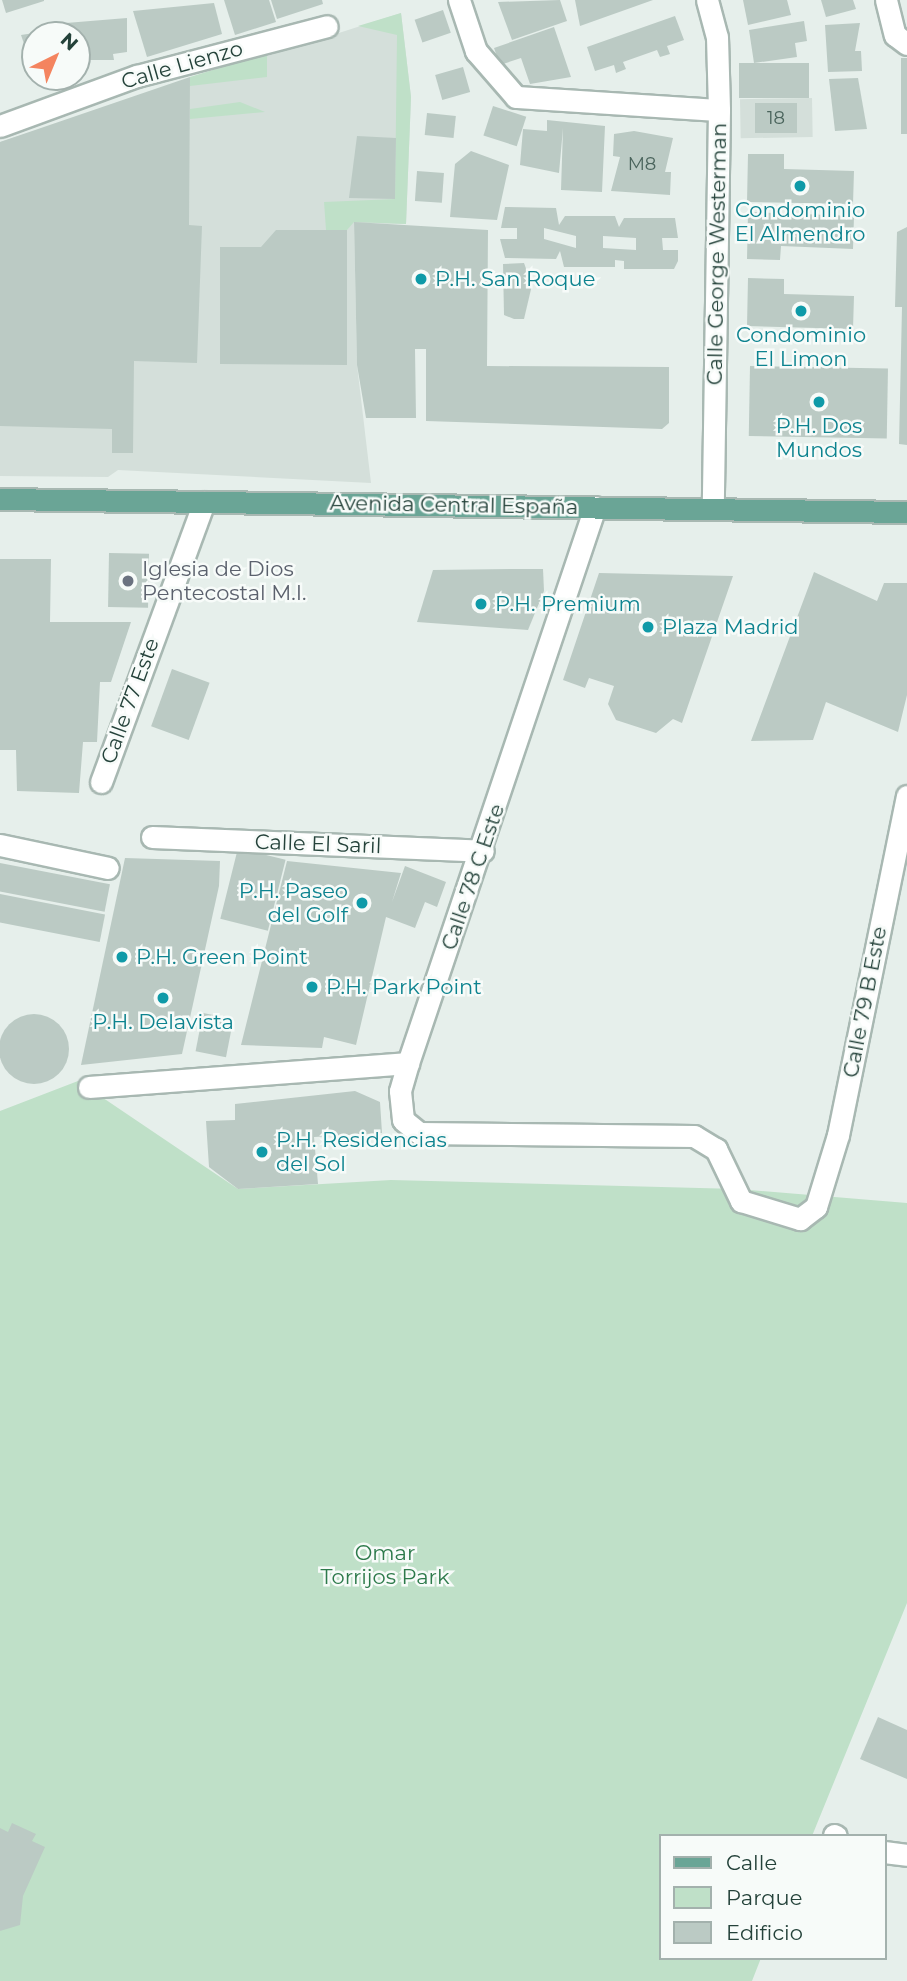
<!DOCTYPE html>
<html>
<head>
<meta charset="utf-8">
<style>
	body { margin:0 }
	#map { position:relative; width:907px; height:1981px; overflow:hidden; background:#e6efeb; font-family:Montserrat,sans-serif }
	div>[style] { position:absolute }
	.built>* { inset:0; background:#d4dfda; transform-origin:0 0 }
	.green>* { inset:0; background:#bfe0c8 }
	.building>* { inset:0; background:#bbcac4; transform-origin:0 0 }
	.round { border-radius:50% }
	.roads { filter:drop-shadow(2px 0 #a8b8b2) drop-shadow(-2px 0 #a8b8b2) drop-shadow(0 2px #a8b8b2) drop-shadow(0 -2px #a8b8b2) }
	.minor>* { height:21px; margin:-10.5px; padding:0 10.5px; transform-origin:10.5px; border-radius:10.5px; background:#fff }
	.major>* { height:21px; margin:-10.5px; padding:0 10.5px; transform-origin:10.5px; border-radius:10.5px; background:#6aa596 }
	.dots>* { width:19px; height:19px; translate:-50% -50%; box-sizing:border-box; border:4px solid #f7fbf9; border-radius:50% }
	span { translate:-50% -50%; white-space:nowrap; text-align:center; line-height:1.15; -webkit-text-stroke:5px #f7fbf9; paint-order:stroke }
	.number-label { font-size:18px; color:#4a645c }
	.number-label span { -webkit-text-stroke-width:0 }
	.street-label { font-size:21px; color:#24423a }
	.culture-label { font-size:21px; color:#0d838f }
	.left { translate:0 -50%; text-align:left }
	.right { translate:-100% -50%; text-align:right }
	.worship-label { font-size:21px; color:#5b616d }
	.park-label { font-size:21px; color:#2d7a4b }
	.legend { position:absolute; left:659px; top:1834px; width:228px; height:126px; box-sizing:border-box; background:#f7fbf9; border:2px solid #a3b1ad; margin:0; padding:9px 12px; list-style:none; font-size:21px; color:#24423a }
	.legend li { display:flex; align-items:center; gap:14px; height:35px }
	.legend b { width:35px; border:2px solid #a3b1ad }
	.north { position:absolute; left:21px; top:21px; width:70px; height:70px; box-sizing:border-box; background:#f7fbf9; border:2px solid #a3b1ad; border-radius:50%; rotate:43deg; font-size:19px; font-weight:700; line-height:28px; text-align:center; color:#24423a }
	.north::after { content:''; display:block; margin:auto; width:24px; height:32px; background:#f4845f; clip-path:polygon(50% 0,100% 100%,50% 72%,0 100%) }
</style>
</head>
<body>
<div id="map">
	<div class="built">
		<div style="clip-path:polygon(401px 13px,411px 97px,406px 224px,354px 223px,357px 365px,371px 483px,118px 470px,108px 477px,0 476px,0 142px)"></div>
		<div style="left:812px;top:98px;width:39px;height:72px;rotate:89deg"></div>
	</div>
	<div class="green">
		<div style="clip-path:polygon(401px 13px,411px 97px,406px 224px,354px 222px,347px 230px,326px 230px,324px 202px,395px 199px,397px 35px,358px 26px)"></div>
		<div style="clip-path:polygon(267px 53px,267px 77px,190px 86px,190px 77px)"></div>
		<div style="clip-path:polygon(240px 102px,265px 112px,190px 119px,190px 109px)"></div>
		<div style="clip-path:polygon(78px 1081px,238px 1189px,391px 1180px,738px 1189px,907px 1203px,907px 1603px,812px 1836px,660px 1836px,660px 1958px,761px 1958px,752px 1981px,0 1981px,0 1111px)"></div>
	</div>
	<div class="building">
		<div style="clip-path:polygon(2px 0,44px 0,44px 1px,6px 13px)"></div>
		<div style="clip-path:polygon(224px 0,269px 0,276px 22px,235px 35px)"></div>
		<div style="clip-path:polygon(271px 0,322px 0,323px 4px,277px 19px)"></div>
		<div style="clip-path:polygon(560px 0,567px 21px,512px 40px,498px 2px)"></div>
		<div style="clip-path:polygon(575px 0,653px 0,580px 26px)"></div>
		<div style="clip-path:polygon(743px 0,787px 0,791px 15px,748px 25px)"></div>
		<div style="clip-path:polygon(821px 0,853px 0,856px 9px,826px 17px)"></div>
		<div style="clip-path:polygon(214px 3px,222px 34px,147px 57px,133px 11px)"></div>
		<div style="left:443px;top:10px;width:24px;height:30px;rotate:71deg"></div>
		<div style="clip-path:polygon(675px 16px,684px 40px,667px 46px,670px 54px,660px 57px,657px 50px,623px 62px,626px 69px,616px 73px,614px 65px,595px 71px,587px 47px)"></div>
		<div style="clip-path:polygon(127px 18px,127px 52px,113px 54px,114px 60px,77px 60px,77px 35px,55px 35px,66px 23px)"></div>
		<div style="clip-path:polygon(804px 21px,807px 41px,795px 43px,797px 57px,754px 63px,749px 30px)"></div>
		<div style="clip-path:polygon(860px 23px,855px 51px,861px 51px,862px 71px,828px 72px,825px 25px)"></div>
		<div style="clip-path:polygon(554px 27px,571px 77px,530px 84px,521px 58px,500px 65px,494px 48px)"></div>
		<div style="clip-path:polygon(47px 31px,35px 35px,32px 67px,21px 35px)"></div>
		<div style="left:901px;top:58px;width:6px;height:76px"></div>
		<div style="left:809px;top:63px;width:35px;height:70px;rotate:90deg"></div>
		<div style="left:463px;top:67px;width:26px;height:29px;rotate:74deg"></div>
		<div style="clip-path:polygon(190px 77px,189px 225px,202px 226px,197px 363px,134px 361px,133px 453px,112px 453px,112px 429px,0 426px,0 142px)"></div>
		<div style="clip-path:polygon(858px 78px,867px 129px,835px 131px,829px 79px)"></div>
		<div style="left:755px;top:103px;width:42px;height:30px"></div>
		<div style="left:493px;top:106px;width:35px;height:31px;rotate:18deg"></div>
		<div style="left:427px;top:113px;width:29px;height:22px;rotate:6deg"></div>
		<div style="clip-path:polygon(547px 120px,605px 126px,602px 192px,561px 190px,563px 128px,559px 173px,520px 165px,523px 129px,547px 131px)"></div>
		<div style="clip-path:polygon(634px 131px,673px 138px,665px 172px,671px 172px,670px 195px,611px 191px,620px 157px,613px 156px,614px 134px)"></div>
		<div style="clip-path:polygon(357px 136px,396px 138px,395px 199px,349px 198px)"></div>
		<div style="clip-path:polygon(471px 151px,509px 165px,497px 220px,450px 217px,455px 164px)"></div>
		<div style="clip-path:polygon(748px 154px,784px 154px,784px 169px,854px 171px,853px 204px,747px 202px)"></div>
		<div style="left:417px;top:171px;width:27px;height:30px;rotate:4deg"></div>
		<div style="clip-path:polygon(evenodd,505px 207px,556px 208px,559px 225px,565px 216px,615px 216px,619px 227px,624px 218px,675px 218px,678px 238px,662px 238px,663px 250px,678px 250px,678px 261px,674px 269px,624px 269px,624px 261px,615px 260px,615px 267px,564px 267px,560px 251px,556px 259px,505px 258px,500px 239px,517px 239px,517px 228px,501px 228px,505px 207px,544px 228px,576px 236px,576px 248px,544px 239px,544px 228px,505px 207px,603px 236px,636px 238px,636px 250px,603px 248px,603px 236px)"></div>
		<div style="clip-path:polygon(748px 212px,854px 216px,853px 249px,781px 246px,780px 260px,747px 259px)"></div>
		<div style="clip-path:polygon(354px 222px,488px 230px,487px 366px,669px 367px,669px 423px,662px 429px,426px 421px,426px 349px,415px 349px,416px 418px,366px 418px,357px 365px)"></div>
		<div style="clip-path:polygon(907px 227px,907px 445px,899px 444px,902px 307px,895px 307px,897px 232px)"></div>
		<div style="clip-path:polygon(276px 230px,347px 230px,347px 365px,220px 364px,220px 247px,261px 247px)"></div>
		<div style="clip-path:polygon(524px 263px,532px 285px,524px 319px,514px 319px,504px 315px,503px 264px)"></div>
		<div style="clip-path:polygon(748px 278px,784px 279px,784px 294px,854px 296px,853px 329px,747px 326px)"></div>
		<div style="left:750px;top:366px;width:138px;height:70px;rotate:1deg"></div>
		<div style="left:109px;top:553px;width:40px;height:54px;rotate:1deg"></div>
		<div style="clip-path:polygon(0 559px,51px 559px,50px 622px,131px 622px,111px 682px,100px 682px,97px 742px,83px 742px,79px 793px,17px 791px,16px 750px,0 750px)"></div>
		<div style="clip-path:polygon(518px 569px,543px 569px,544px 591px,528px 630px,417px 622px,433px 570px)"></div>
		<div style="clip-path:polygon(814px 572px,877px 601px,884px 583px,907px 583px,907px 695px,898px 732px,826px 702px,813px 740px,751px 741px)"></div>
		<div style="clip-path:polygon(599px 573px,733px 576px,682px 723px,673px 719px,656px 733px,616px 720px,608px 704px,614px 686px,589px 678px,585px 688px,563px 680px)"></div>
		<div style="left:172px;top:669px;width:40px;height:61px;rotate:20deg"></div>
		<div style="left:238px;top:848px;width:49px;height:73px;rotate:14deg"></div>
		<div style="clip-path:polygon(125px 858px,220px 861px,219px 886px,182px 1054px,81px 1065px)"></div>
		<div style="clip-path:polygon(287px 861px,401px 873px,392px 902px,405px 866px,446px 882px,437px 907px,425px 902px,415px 928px,386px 917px,356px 1045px,324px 1037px,322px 1048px,241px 1045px)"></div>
		<div style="left:0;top:863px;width:112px;height:28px;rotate:11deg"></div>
		<div style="left:0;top:894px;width:107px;height:28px;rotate:11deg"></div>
		<div style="left:203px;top:1013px;width:31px;height:39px;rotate:11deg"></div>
		<div class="round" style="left:-1px;top:1014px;width:70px;height:70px"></div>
		<div style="clip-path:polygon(355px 1091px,380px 1102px,382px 1133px,314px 1137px,318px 1184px,238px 1189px,209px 1167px,206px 1121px,235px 1120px,235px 1104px)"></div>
		<div style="clip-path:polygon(878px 1717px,907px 1730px,907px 1779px,860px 1759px)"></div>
		<div style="clip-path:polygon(12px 1823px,36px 1834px,32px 1841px,45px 1847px,23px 1896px,20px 1925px,0 1931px,0 1828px,8px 1832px)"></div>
	</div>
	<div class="roads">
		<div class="minor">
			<div style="left:459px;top:0;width:54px;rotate:71.6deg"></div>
			<div style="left:476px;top:51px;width:61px;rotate:49deg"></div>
			<div style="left:516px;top:97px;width:203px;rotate:3.7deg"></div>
			<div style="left:707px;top:0;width:38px;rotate:75deg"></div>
			<div style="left:717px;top:37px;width:73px;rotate:88.4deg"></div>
			<div style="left:719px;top:110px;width:399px;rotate:90.9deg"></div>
			<div style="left:886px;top:0;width:36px;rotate:76deg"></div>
			<div style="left:895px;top:35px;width:15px;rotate:37deg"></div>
			<div style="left:0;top:126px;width:146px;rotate:-20.1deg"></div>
			<div style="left:137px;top:76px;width:196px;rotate:-14.7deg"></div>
			<div style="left:595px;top:507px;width:587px;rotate:108.59deg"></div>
			<div style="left:408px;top:1063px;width:29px;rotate:106deg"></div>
			<div style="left:400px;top:1091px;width:29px;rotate:84deg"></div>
			<div style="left:403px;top:1120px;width:21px;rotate:39deg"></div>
			<div style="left:419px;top:1133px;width:275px;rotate:0.6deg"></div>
			<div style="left:694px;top:1136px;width:26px;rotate:31deg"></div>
			<div style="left:716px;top:1149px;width:58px;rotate:64.3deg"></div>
			<div style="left:741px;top:1201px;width:62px;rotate:17deg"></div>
			<div style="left:800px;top:1219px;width:20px;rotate:-37deg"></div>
			<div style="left:816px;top:1207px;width:75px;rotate:-73deg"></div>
			<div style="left:838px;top:1135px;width:346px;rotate:-78.5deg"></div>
			<div style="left:101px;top:782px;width:298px;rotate:-69.8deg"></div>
			<div style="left:152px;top:837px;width:331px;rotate:2.4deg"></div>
			<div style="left:0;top:845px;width:110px;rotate:12deg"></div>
			<div style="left:89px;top:1087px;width:320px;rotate:-4.3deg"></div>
			<div style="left:834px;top:1835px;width:2px;rotate:27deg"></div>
			<div style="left:884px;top:1852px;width:23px;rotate:7deg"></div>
		</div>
		<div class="major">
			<div style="left:0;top:499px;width:907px;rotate:0.82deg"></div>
		</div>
	</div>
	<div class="dots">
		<div style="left:800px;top:186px;background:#0f9aa8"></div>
		<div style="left:421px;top:279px;background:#0f9aa8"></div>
		<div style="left:801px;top:311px;background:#0f9aa8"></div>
		<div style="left:819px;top:402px;background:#0f9aa8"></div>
		<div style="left:128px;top:581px;background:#6b7280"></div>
		<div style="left:481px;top:604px;background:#0f9aa8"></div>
		<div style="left:648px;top:627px;background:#0f9aa8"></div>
		<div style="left:362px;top:903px;background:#0f9aa8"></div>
		<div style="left:122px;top:957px;background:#0f9aa8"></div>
		<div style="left:312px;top:987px;background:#0f9aa8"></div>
		<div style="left:163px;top:998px;background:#0f9aa8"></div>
		<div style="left:262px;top:1152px;background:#0f9aa8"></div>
	</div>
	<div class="number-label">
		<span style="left:776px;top:118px">18</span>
		<span style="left:642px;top:164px">M8</span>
	</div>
	<div class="street-label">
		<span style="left:182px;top:65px;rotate:-16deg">Calle Lienzo</span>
		<span style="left:717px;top:254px;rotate:-89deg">Calle George Westerman</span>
		<span style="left:454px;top:505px;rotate:1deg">Avenida Central España</span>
		<span style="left:130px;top:701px;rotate:-70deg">Calle 77 Este</span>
		<span style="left:318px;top:844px;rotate:2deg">Calle El Saril</span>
		<span style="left:473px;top:877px;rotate:-71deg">Calle 78 C Este</span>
		<span style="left:865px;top:1002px;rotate:-79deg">Calle 79 B Este</span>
	</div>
	<div class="culture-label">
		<span style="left:800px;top:222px">Condominio<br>El Almendro</span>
		<span class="left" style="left:435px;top:279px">P.H. San Roque</span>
		<span style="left:801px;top:347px">Condominio<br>El Limon</span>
		<span style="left:819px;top:438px">P.H. Dos<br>Mundos</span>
		<span class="left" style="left:495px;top:604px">P.H. Premium</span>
		<span class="left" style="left:662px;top:627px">Plaza Madrid</span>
		<span class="right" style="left:348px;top:903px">P.H. Paseo<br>del Golf</span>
		<span class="left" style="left:136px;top:957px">P.H. Green Point</span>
		<span class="left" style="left:326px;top:987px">P.H. Park Point</span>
		<span style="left:163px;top:1022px">P.H. Delavista</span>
		<span class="left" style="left:276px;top:1152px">P.H. Residencias<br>del Sol</span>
	</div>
	<div class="worship-label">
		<span class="left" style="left:142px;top:581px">Iglesia de Dios<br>Pentecostal M.I.</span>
	</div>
	<div class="park-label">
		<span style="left:385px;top:1565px">Omar<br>Torrijos Park</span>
	</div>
	<ul class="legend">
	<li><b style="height:9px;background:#6aa596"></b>Calle</li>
	<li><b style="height:19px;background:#bfe0c8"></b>Parque</li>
	<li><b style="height:19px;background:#bbcac4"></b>Edificio</li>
	</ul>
	<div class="north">N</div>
</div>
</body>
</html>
